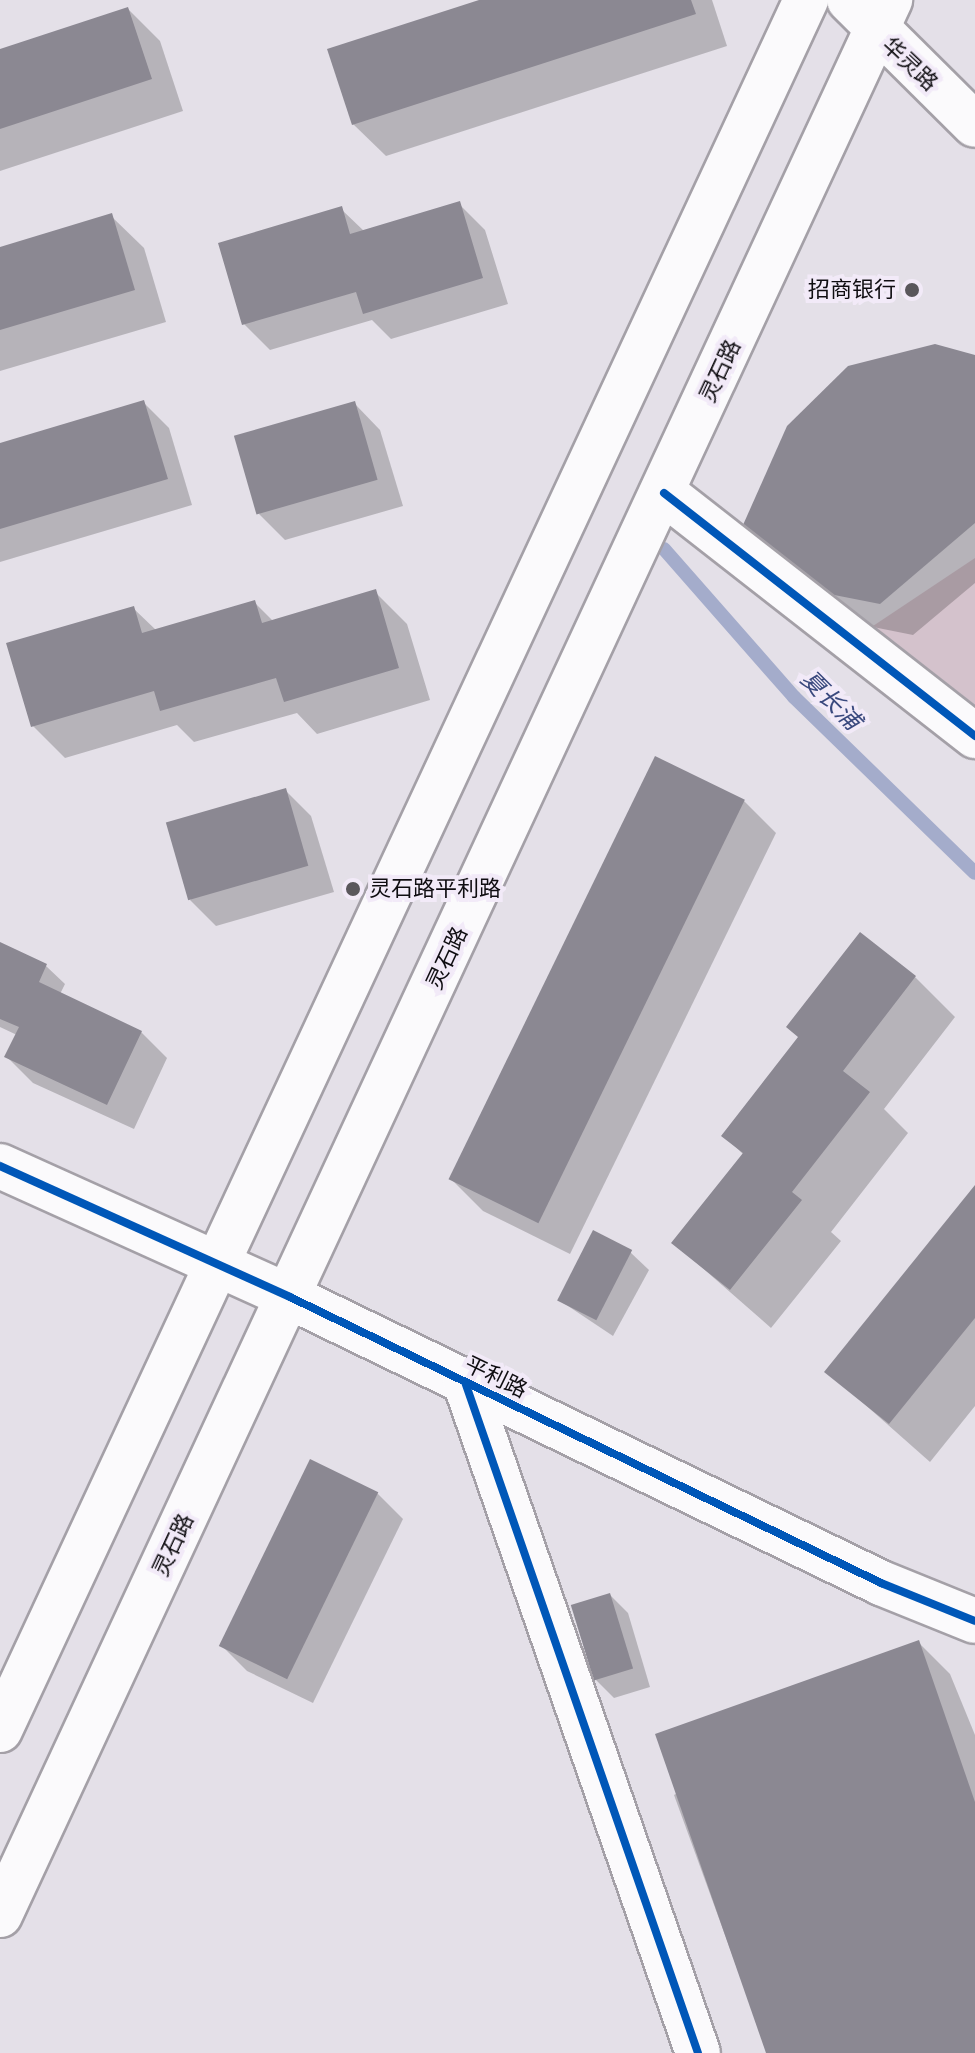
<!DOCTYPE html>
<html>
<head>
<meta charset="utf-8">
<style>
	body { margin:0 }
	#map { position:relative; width:975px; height:2053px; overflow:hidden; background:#e4e0e8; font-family:"Crimson Pro","Noto Sans SC",serif }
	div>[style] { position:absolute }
	.green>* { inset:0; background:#d4c2cc }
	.shadow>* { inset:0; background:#0003 }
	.stream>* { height:14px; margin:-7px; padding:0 7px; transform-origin:7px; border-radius:7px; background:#a4accb }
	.building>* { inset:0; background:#8b8892; transform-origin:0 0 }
	.roads { filter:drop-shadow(2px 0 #a4a0a7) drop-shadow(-2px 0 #a4a0a7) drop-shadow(0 2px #a4a0a7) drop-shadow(0 -2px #a4a0a7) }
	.minor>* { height:44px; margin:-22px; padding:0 22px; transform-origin:22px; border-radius:22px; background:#fbfafc }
	.major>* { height:44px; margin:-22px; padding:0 22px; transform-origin:22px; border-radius:22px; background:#fbfafc }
	.cycleway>* { height:8px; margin:-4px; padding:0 4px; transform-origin:4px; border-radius:4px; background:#0057b8 }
	.dots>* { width:22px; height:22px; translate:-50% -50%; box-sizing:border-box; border:4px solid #f2eaf8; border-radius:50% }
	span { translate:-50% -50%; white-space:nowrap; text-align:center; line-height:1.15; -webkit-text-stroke:8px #f2eaf8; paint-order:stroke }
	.street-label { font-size:22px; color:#0f0d11 }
	.poi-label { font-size:22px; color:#0f0d11 }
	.right { translate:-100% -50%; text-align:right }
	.left { translate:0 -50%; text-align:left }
	.water-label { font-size:24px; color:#3a497e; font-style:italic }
</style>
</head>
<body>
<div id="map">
	<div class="green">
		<div style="clip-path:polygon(975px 558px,975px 705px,873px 626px)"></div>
	</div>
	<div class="shadow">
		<div style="clip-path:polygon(486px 0,712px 0,727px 46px,386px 156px,353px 124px)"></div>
		<div style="clip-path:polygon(128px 9px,160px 41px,183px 111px,0 171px,0 51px)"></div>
		<div style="clip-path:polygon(459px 204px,485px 230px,508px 304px,391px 339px,372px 320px,270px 350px,244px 324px,341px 209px,365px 232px)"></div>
		<div style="clip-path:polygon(111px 216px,144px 248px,166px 322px,0 371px,0 249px)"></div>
		<div style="clip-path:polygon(975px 357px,975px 583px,913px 635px,848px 622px,745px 525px)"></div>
		<div style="clip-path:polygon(143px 402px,169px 428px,192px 505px,0 562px,0 445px)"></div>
		<div style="clip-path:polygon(354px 403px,380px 430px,403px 506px,285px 540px,259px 514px)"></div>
		<div style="clip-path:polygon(375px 592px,407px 624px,430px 700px,317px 734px,297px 713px,194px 742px,177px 725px,65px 758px,33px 726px,133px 608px,157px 631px,254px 602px,274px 622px)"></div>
		<div style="clip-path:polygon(285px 790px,311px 816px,334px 892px,216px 926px,190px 900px)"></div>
		<div style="clip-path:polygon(744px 801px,776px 833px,570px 1254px,483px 1211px,451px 1179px)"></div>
		<div style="clip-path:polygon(0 944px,46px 966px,65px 984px,60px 994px,141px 1032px,167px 1058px,134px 1129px,33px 1083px,7px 1057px,17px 1035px,0 1027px)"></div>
		<div style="clip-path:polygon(915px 977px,955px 1017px,884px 1109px,908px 1133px,831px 1232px,841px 1241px,771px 1328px,674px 1243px,744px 1155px,724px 1136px,800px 1038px)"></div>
		<div style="clip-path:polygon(975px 1188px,975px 1406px,930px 1462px,827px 1371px)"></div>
		<div style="clip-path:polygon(630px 1252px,649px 1270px,613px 1336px,559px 1300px)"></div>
		<div style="clip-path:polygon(377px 1493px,403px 1519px,313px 1703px,247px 1671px,221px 1645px)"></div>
		<div style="clip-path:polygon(610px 1595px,628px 1613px,650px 1687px,614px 1698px,596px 1680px)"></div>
		<div style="clip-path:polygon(918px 1642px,950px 1674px,975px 1735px,975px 2053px,768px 2053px,674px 1795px)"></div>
	</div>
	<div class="stream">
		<div style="left:664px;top:549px;width:197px;rotate:48.7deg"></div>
		<div style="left:794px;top:697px;width:252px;rotate:44.2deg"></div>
	</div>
	<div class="building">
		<div style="clip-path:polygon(479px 0,691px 0,696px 14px,352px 125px,327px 49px)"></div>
		<div style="clip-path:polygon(128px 7px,152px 79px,0 129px,0 49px)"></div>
		<div style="clip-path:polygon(460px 201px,483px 278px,363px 314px,356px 292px,242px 325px,218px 243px,342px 206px,350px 234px)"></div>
		<div style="clip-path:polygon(112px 213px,135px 290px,0 330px,0 247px)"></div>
		<div style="clip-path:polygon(935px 344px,975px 355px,975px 523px,880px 604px,814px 591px,743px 525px,787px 426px,848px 366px)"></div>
		<div style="clip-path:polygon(144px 400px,168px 479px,0 529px,0 443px)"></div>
		<div style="left:355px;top:401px;width:82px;height:126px;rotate:74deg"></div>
		<div style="clip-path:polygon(376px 589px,399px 668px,284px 702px,276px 678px,160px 711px,154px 691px,31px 727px,6px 643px,134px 606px,142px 633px,255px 600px,262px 623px)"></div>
		<div style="left:655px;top:756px;width:100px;height:471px;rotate:26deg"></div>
		<div style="left:286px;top:788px;width:81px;height:125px;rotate:74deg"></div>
		<div style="clip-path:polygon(860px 932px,916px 976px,843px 1071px,870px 1092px,792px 1192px,802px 1200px,730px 1290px,671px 1243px,743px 1153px,721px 1136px,798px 1037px,786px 1027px)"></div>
		<div style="clip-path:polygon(0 942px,47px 964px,39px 982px,142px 1031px,107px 1105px,4px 1057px,19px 1027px,0 1019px)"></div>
		<div style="clip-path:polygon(975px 1185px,975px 1318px,889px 1424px,824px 1372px)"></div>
		<div style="left:593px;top:1230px;width:44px;height:79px;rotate:27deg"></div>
		<div style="left:310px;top:1459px;width:76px;height:208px;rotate:26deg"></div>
		<div style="left:610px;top:1593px;width:79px;height:41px;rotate:73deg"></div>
		<div style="clip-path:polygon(919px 1640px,975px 1802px,975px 2053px,766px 2053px,655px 1734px)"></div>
	</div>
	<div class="roads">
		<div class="minor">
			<div style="left:664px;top:493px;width:395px;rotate:38deg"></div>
			<div style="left:0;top:1166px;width:318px;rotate:24.3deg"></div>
			<div style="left:290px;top:1297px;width:657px;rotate:25.82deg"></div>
			<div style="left:881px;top:1583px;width:101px;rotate:22deg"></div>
			<div style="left:465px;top:1382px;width:710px;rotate:70.85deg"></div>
		</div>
		<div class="major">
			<div style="left:849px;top:0;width:177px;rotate:44.8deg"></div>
			<div style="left:0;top:1730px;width:1909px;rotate:-65.02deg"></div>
			<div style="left:0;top:1915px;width:2112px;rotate:-65.07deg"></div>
		</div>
	</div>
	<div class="cycleway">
		<div style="left:664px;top:493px;width:395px;rotate:38deg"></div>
		<div style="left:0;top:1166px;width:318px;rotate:24.3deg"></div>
		<div style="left:290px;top:1297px;width:657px;rotate:25.82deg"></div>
		<div style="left:881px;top:1583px;width:101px;rotate:22deg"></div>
		<div style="left:465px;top:1382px;width:710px;rotate:70.85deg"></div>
	</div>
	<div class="dots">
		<div style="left:912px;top:290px;background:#5a575c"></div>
		<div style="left:353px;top:889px;background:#5a575c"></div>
	</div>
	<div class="street-label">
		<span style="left:910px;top:64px;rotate:43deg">华灵路</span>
		<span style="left:720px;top:371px;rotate:-65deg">灵石路</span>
		<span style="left:447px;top:958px;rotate:-65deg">灵石路</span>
		<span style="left:496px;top:1377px;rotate:26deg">平利路</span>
		<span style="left:173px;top:1545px;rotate:-65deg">灵石路</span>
	</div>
	<div class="poi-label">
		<span class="right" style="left:896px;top:290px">招商银行</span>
		<span class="left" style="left:369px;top:889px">灵石路平利路</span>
	</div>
	<div class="water-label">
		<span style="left:831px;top:700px;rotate:45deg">夏长浦</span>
	</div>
</div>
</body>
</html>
